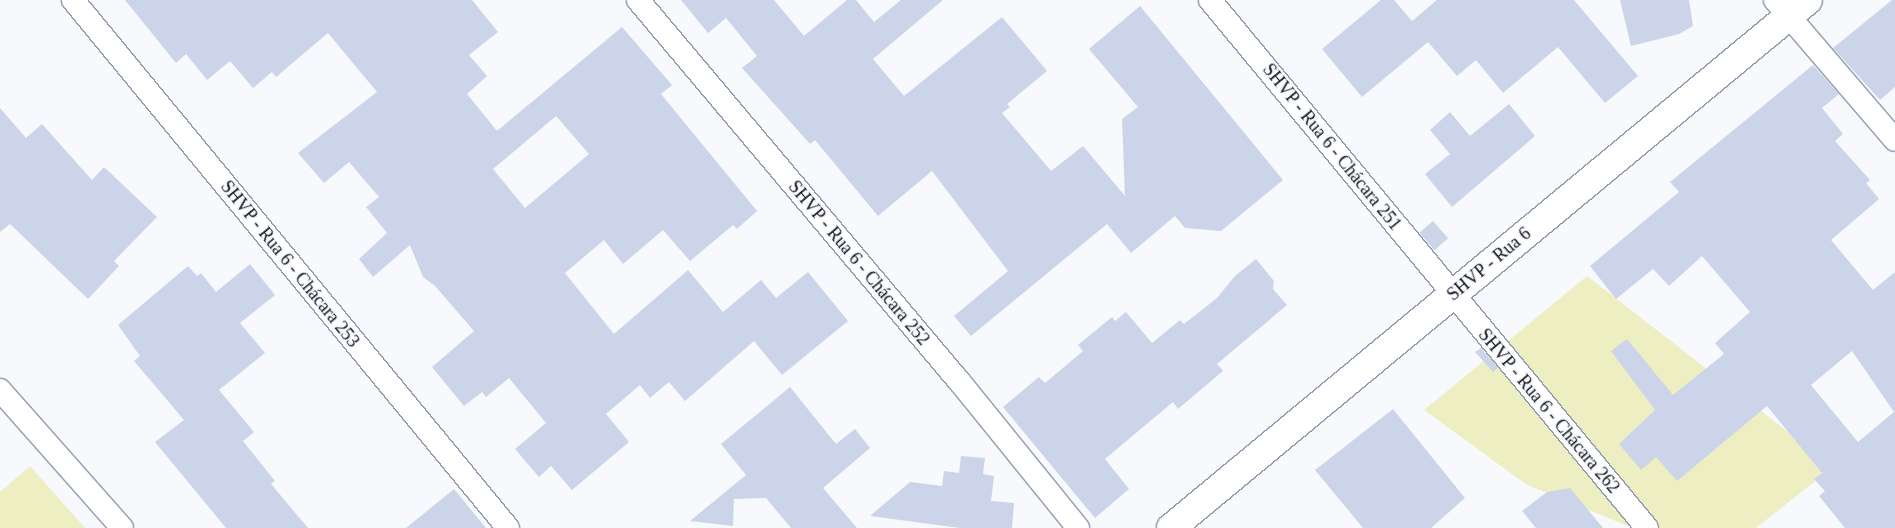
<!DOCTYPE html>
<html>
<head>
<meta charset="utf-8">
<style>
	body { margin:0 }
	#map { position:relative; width:1895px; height:528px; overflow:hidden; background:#f7f9fd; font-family:Georgia,serif }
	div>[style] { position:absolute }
	.green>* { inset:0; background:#edefc2 }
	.building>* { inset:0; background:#cbd4e8; transform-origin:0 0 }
	.roads { filter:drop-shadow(1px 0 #949daf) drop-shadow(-1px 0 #949daf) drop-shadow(0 1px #949daf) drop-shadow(0 -1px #949daf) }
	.street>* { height:22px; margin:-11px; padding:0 11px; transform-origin:11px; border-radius:11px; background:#fff }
	.secondary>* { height:28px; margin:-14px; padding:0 14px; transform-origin:14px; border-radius:14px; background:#fff }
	span { translate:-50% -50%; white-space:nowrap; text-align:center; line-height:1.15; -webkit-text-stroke:4px #f7f9fd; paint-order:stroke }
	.street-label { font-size:18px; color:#0f1219 }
</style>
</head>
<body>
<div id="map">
	<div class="green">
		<div style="clip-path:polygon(1587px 276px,1833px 467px,1756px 528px,1633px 528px,1527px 485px,1424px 410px)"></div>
		<div style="clip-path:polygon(30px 466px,85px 528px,0 528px,0 492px)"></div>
	</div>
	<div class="building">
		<div style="clip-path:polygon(evenodd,125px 0,472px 0,498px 32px,469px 55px,487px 76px,467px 94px,497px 131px,622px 27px,672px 85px,661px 94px,757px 211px,737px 229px,733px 225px,690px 261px,663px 230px,623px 264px,604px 240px,565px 273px,614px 334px,688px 270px,723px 312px,761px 280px,776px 298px,808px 272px,848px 321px,782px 375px,754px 341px,685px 401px,669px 382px,650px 398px,640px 385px,606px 414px,629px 442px,572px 490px,551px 466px,539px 477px,515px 449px,546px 423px,509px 378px,486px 397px,482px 392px,464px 406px,432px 367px,474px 331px,435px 286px,423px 277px,410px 245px,373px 277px,359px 259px,387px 233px,366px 207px,379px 197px,349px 162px,324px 183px,298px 153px,377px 92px,328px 33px,276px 77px,272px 72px,253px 88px,230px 61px,207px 80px,186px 54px,176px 63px,125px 0,556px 116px,589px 154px,525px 208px,493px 169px,556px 116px)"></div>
		<div style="clip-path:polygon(681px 0,774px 0,804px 36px,847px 0,856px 0,874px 22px,901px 0,943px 0,873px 59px,904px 96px,1002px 17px,1047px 71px,1007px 104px,1010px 107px,1002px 113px,1051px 171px,1083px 146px,1125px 196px,1122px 119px,1138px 107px,1089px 49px,1140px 6px,1283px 180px,1221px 231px,1185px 228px,1175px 216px,1131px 253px,1107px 224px,971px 336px,954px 316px,1008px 271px,932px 171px,878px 216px,815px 140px,810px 144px,742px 68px,757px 56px,726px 18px,708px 33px)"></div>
		<div style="clip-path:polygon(1381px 0,1394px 0,1412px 21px,1437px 0,1574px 0,1638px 76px,1605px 103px,1558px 47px,1503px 93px,1476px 60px,1457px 76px,1428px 42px,1362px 97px,1322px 49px)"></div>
		<div style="clip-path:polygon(1620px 0,1689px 0,1693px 26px,1679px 34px,1631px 46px)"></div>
		<div style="clip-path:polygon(1892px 0,1895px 0,1895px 87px,1880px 100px,1833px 48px)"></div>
		<div style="clip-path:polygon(evenodd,1813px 65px,1839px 94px,1822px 108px,1843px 134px,1835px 141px,1870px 180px,1866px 183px,1879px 199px,1831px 240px,1873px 290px,1895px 272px,1895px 528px,1845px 528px,1819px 496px,1825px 491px,1814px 479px,1822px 473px,1767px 406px,1677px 481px,1656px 457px,1641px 470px,1619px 444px,1655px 410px,1611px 351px,1627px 339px,1673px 395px,1724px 354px,1715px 343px,1750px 312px,1702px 256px,1669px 286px,1653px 269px,1616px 299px,1590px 266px,1679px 192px,1670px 182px,1813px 65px,1852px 351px,1894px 412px,1858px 442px,1811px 385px,1852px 351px)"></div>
		<div style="clip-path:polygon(1509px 104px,1535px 136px,1452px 207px,1425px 174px,1450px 154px,1430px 130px,1450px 112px,1470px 136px)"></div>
		<div style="clip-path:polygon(0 108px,26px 138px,42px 124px,92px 180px,104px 167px,157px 217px,114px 261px,119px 266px,88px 299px,10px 224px,0 232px)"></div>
		<div style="left:1433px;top:221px;width:23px;height:18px;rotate:49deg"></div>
		<div style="clip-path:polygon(1256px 259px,1274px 281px,1273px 289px,1287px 305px,1217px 364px,1223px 371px,1178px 409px,1173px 402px,1105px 459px,1129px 489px,1095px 518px,1003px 407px,1039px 377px,1045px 383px,1083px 351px,1078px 345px,1112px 317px,1115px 321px,1126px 312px,1152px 343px,1180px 320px,1184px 324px,1217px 298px,1235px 276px)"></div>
		<div style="clip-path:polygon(250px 264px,275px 295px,240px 323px,265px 353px,219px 390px,254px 432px,243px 441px,275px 481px,271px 484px,308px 528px,226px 528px,155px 442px,184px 420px,134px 361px,140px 356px,118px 325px,188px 266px,197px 276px,201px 273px,216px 292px)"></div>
		<div style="clip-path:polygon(1481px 348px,1498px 368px,1493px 372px,1475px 352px)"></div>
		<div style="clip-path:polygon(790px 387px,836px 444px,855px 429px,870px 448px,823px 488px,857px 528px,791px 528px,766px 498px,734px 499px,733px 526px,690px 521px,746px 475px,721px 444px)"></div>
		<div style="clip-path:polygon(1393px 409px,1465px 498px,1431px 528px,1363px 528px,1315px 470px)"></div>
		<div style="clip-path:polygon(961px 456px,985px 458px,983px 474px,994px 476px,991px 501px,1014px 503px,1012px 528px,960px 528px,870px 516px,910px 482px,942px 486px,944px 471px,959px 473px)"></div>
		<div style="clip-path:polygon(1570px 488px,1603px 528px,1536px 528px,1522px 511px,1547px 492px)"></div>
		<div style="clip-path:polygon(454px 489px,486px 528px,406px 528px)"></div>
	</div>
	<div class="roads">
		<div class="street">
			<div style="left:73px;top:0;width:684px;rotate:50.52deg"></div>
			<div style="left:638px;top:0;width:498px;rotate:49.9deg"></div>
			<div style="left:959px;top:381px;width:189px;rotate:51deg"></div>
			<div style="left:1210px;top:0;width:685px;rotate:50.39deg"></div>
			<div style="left:1775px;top:0;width:184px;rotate:49.4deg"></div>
			<div style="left:0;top:390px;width:184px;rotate:48.5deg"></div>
		</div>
		<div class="secondary">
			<div style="left:1171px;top:528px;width:827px;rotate:-39.65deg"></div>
		</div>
	</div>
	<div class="street-label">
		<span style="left:1332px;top:147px;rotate:51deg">SHVP - Rua 6 - Chácara 251</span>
		<span style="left:859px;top:263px;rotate:50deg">SHVP - Rua 6 - Chácara 252</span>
		<span style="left:290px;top:264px;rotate:51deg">SHVP - Rua 6 - Chácara 253</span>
		<span style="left:1489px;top:264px;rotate:-40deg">SHVP - Rua 6</span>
		<span style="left:1549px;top:411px;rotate:50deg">SHVP - Rua 6 - Chácara 262</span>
	</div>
</div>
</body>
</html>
